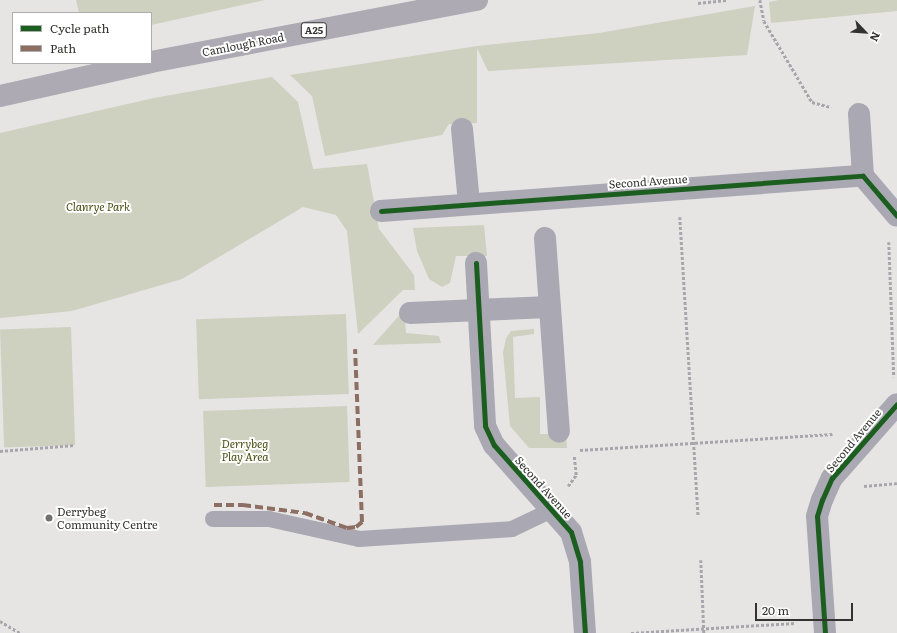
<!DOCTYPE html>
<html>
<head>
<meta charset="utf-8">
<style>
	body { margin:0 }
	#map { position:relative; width:897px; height:633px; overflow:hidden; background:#e6e5e3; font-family:Literata,serif }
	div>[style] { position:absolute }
	.green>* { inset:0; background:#ced0c0; transform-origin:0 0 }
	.path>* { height:2.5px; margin-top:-1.25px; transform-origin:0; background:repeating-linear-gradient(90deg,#a8a6ac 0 3px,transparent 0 5px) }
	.service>* { height:16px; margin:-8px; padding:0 8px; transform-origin:8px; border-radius:8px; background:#aaa8b2 }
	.minor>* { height:22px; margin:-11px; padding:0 11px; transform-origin:11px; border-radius:11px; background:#aaa8b2 }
	.primary>* { height:22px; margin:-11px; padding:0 11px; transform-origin:11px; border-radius:11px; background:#adaab3 }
	.quiet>* { height:4px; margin-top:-2px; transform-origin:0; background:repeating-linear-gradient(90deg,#8d6e63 0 8px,transparent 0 12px) }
	.cycleway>* { height:5px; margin:-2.5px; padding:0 2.5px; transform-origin:2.5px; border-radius:2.5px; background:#1b5e20 }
	.dots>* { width:11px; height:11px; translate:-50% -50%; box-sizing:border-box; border:2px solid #fff; border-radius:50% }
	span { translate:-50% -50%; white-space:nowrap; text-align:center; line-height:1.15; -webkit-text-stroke:4px #fff; paint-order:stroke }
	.shield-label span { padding:1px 3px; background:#fff; border:1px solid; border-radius:3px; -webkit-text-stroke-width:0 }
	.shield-label { font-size:10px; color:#323230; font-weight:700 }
	.street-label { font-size:11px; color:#323230 }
	.park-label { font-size:11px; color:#484e11; font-style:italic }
	.poi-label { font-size:11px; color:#323230 }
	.left { translate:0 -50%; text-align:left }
	.legend { position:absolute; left:12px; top:12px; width:140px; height:52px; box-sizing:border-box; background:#fff; border:1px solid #adadac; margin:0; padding:5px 7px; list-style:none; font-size:12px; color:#323230 }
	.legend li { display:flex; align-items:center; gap:8px; height:20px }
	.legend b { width:20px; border:1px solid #adadac }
	.north { position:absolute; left:845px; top:12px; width:40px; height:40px; -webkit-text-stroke:3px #fff; paint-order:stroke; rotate:115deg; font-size:11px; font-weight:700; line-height:16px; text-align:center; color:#323230 }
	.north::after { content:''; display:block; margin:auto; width:14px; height:18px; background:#323230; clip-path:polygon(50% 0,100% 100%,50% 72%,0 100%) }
	.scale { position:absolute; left:755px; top:603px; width:98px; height:18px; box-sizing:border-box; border:2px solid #323230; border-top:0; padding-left:5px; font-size:12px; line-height:14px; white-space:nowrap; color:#323230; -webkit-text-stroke:3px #fff; paint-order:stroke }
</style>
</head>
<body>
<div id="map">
	<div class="green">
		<div style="clip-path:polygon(76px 0,265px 0,151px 25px,151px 13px,79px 13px)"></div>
		<div style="clip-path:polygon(779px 0,897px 0,897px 11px,771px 23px,769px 2px)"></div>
		<div style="clip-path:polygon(755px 6px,747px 55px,488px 71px,477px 48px,477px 123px,449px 124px,442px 135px,325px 156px,312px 96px,290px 75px,477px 46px,599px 33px)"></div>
		<div style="clip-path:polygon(272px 77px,298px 102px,313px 169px,367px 164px,379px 229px,414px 275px,415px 290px,403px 290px,358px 334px,347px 231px,336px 215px,303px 207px,182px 279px,72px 311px,0 318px,0 133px,154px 98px)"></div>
		<div style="clip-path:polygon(484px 225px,487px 256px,456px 256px,450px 283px,442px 287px,429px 279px,417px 251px,413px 228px)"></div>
		<div style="clip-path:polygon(404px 310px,406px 333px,439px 336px,441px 343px,373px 345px)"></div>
		<div style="left:346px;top:314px;width:80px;height:150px;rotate:88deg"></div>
		<div style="left:71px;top:327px;width:118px;height:71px;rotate:88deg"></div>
		<div style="clip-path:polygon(534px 329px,534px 334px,513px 337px,515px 398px,540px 397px,540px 434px,566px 434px,567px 448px,529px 448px,510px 426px,503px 353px,506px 338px,511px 331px)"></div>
		<div style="left:347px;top:406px;width:76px;height:144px;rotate:88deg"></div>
	</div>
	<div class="path">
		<div style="left:760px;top:0;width:21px;rotate:79deg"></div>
		<div style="left:764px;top:21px;width:94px;rotate:59.3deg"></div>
		<div style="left:812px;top:102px;width:20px;rotate:15deg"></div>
		<div style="left:698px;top:3px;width:30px;rotate:-6deg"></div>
		<div style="left:680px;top:217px;width:299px;rotate:86.5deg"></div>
		<div style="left:889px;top:242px;width:135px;rotate:87.9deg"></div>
		<div style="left:580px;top:450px;width:253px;rotate:-3.6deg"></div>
		<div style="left:0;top:451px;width:75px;rotate:-4.6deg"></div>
		<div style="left:568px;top:486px;width:14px;rotate:-54deg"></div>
		<div style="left:576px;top:475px;width:20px;rotate:-96deg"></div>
		<div style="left:864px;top:486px;width:33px;rotate:-5deg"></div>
		<div style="left:701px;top:560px;width:73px;rotate:87.6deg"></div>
		<div style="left:0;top:621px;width:23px;rotate:31deg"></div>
		<div style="left:631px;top:633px;width:165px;rotate:-3.5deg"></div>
	</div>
	<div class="service">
		<div style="left:213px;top:519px;width:56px"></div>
		<div style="left:269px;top:519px;width:92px;rotate:12.5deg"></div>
		<div style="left:359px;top:539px;width:153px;rotate:-3.7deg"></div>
		<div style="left:512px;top:529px;width:44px;rotate:-25.4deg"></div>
	</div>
	<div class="minor">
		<div style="left:859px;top:114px;width:62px;rotate:86.3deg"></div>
		<div style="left:462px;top:129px;width:74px;rotate:84.6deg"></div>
		<div style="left:381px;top:211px;width:483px;rotate:-4.2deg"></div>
		<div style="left:863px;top:176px;width:52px;rotate:49.6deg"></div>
		<div style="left:545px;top:238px;width:194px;rotate:85.9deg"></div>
		<div style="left:476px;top:263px;width:163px;rotate:86.8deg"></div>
		<div style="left:485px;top:426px;width:21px;rotate:65deg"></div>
		<div style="left:494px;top:445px;width:116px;rotate:48.5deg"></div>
		<div style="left:571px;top:532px;width:31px;rotate:73deg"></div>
		<div style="left:580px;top:562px;width:71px;rotate:86deg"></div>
		<div style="left:410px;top:313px;width:140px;rotate:-2.5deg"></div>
		<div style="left:825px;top:633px;width:117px;rotate:-93.9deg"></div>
		<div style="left:817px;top:516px;width:17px;rotate:-73deg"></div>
		<div style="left:822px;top:500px;width:24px;rotate:-66deg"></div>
		<div style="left:832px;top:478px;width:98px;rotate:-48.7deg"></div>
	</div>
	<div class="primary">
		<div style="left:151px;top:62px;width:332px;rotate:-10.8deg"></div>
		<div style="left:0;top:96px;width:152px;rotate:-12.6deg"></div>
	</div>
	<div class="quiet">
		<div style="left:214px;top:505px;width:29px"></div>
		<div style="left:243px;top:505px;width:63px;rotate:7.4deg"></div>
		<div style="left:305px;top:513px;width:45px;rotate:19.7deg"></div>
		<div style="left:347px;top:528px;width:9px;rotate:-6deg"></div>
		<div style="left:356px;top:527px;width:8px;rotate:-40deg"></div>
		<div style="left:362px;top:522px;width:173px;rotate:-92.3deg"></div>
	</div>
	<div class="cycleway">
		<div style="left:381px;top:211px;width:483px;rotate:-4.2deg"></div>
		<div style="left:863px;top:176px;width:52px;rotate:49.6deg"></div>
		<div style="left:476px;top:263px;width:163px;rotate:86.8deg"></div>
		<div style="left:485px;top:426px;width:21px;rotate:65deg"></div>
		<div style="left:494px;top:445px;width:116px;rotate:48.5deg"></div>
		<div style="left:571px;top:532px;width:31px;rotate:73deg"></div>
		<div style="left:580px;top:562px;width:71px;rotate:86deg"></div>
		<div style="left:825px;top:633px;width:117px;rotate:-93.9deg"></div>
		<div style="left:817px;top:516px;width:17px;rotate:-73deg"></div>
		<div style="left:822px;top:500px;width:24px;rotate:-66deg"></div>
		<div style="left:832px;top:478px;width:98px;rotate:-48.7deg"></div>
	</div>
	<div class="dots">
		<div style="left:49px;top:518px;background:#71716f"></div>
	</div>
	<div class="shield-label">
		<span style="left:314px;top:30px">A25</span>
	</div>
	<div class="street-label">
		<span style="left:243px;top:44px;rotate:-11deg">Camlough Road</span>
		<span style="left:648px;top:181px;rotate:-4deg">Second Avenue</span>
		<span style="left:853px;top:440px;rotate:-50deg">Second Avenue</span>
		<span style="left:544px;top:487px;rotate:48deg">Second Avenue</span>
	</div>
	<div class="park-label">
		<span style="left:98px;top:206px">Clanrye Park</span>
		<span style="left:245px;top:450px">Derrybeg<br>Play Area</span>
	</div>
	<div class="poi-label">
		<span class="left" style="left:57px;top:518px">Derrybeg<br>Community Centre</span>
	</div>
	<ul class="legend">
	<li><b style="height:5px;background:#1b5e20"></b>Cycle path</li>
	<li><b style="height:5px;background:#8d6e63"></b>Path</li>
	</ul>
	<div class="north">N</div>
	<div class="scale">20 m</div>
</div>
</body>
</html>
